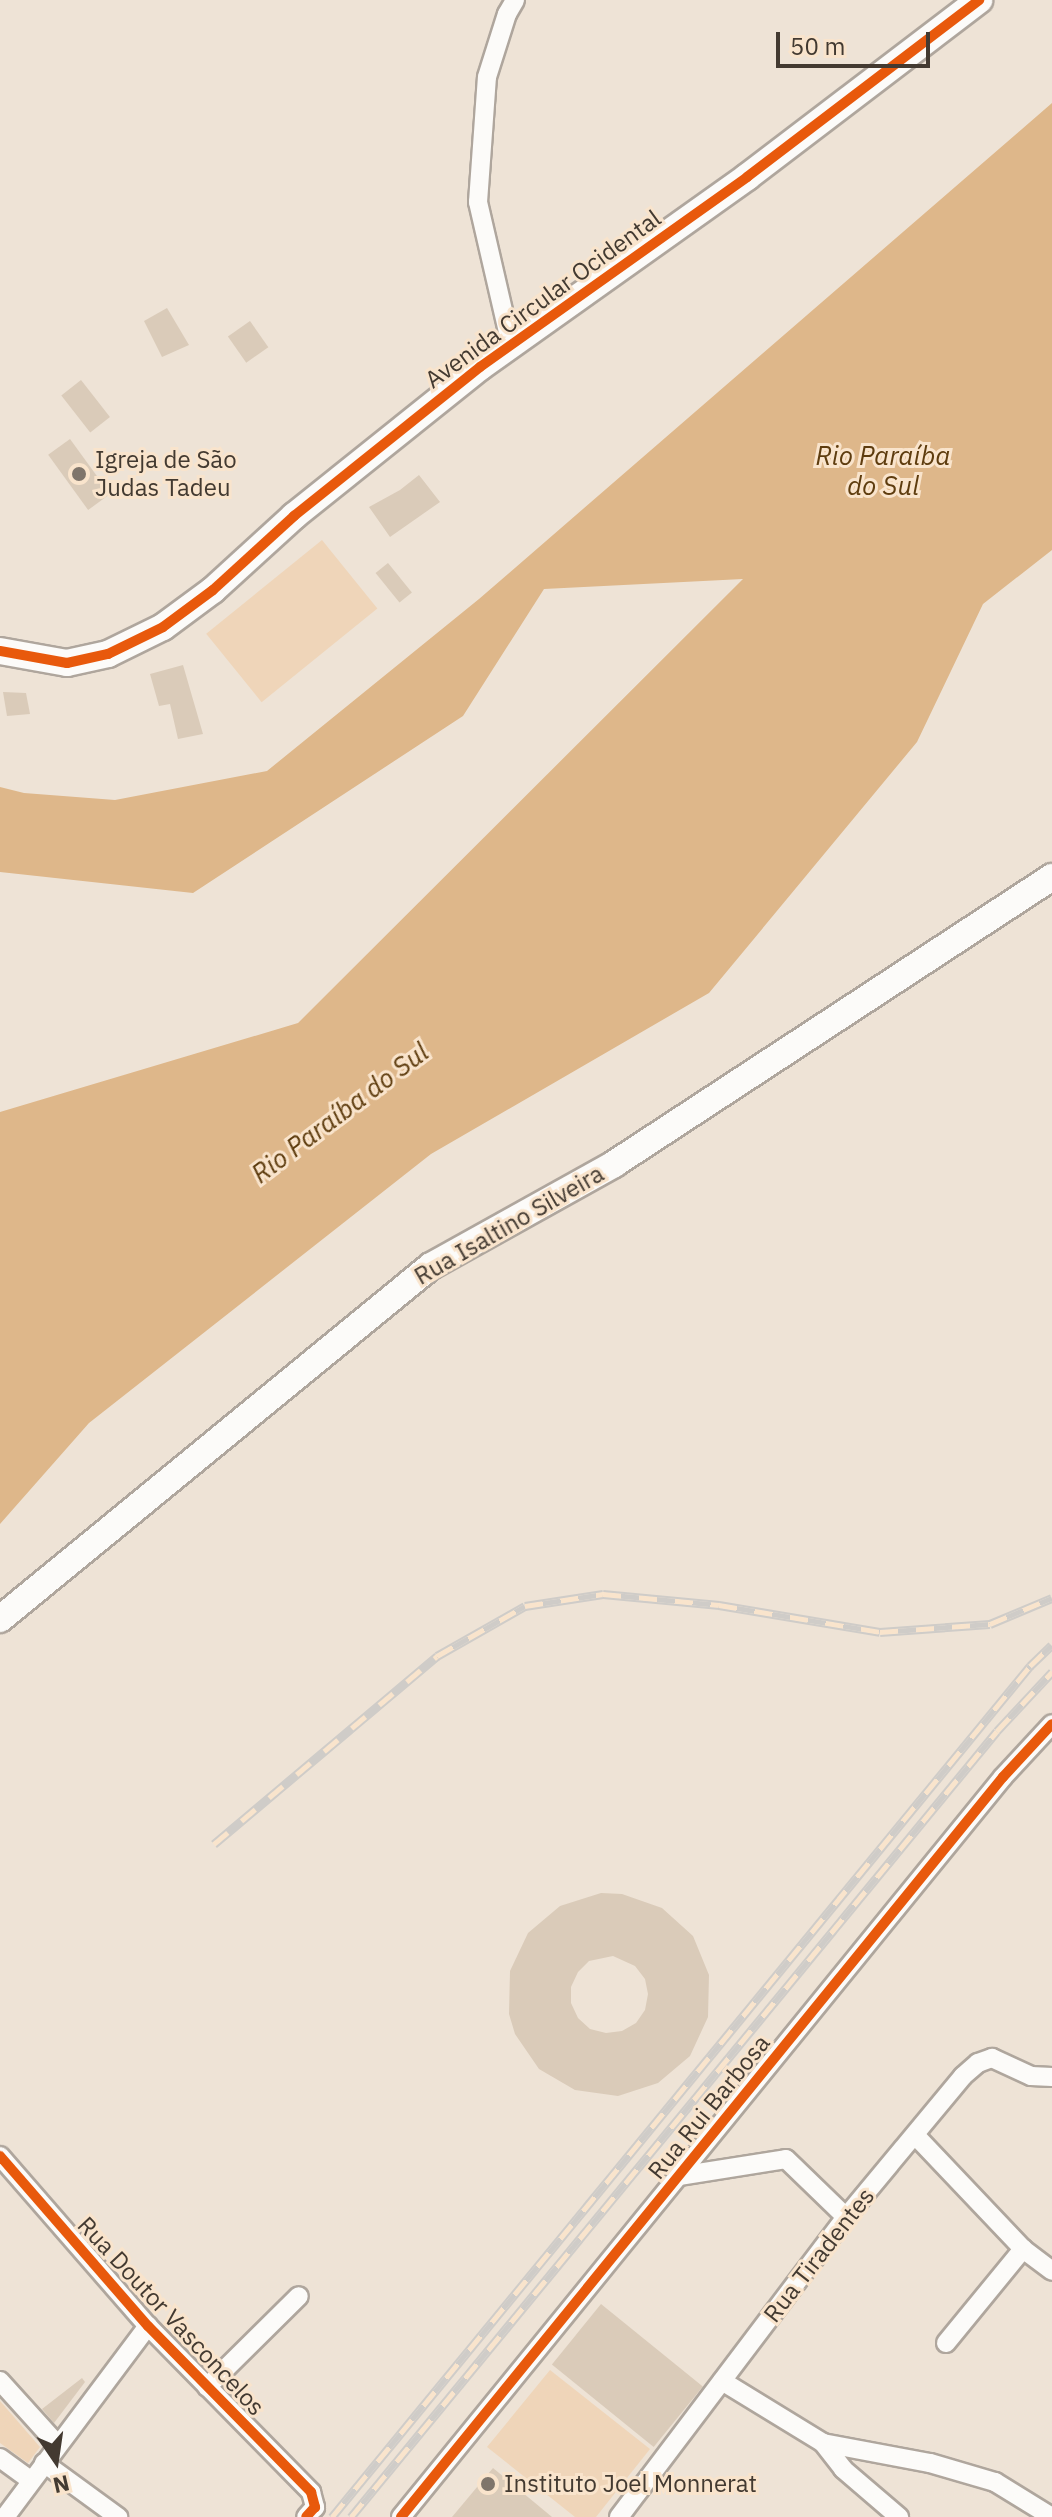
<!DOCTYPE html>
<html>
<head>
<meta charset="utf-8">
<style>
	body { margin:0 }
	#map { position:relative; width:1052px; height:2517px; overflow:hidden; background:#eee3d6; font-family:"IBM Plex Sans",sans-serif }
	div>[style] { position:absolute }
	.green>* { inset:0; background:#efd5b9; transform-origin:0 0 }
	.water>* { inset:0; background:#deb78a }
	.building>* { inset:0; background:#dacbb9; transform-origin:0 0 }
	.roads { filter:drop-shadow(2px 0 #afa69d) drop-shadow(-2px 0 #afa69d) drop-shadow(0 2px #afa69d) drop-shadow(0 -2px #afa69d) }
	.street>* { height:18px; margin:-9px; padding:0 9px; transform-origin:9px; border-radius:9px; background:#fcfbf9 }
	.secondary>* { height:26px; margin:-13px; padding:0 13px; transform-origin:13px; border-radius:13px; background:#fcfbf9 }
	.rail>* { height:9px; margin-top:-4.5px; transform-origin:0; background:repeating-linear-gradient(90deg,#f9e4cc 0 18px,#cfccc8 0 36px); box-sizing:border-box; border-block:2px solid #cfccc8 }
	.cycleway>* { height:10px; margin:-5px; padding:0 5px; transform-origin:5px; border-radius:5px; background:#e8590c }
	.dots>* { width:22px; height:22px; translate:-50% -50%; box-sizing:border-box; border:4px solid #f9e4cc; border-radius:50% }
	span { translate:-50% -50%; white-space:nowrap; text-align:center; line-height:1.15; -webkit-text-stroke:6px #f9e4cc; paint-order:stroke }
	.street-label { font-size:24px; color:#433a31 }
	.poi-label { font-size:24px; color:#433a31 }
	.left { translate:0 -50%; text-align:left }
	.water-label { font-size:26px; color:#5e3c0e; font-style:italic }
	.north { position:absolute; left:16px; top:2421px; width:80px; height:80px; -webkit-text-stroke:6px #f9e4cc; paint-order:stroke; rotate:167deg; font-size:22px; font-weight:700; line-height:32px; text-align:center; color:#433a31 }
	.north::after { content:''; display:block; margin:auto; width:28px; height:36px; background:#433a31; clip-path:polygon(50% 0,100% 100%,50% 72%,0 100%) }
	.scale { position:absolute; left:776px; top:32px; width:154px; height:36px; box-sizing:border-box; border:4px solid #433a31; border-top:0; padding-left:10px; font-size:24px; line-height:28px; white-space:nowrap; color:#433a31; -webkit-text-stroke:6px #f9e4cc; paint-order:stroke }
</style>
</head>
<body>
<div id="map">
	<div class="green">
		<div style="left:322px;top:540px;width:88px;height:149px;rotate:51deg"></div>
		<div style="clip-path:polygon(550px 2370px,650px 2449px,596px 2517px,575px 2517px,487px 2447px)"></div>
		<div style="clip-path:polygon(0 2401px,40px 2447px,28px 2463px,0 2443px)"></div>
	</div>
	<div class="water">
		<div style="clip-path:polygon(1052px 103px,1052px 550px,983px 604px,917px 742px,709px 993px,431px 1154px,89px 1423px,0 1524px,0 1112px,298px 1023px,743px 579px,544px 589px,463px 716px,193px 893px,0 872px,0 787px,24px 793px,115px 800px,267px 771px,479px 599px)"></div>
	</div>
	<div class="building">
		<div style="clip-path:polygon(167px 308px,189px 345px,162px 357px,144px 321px)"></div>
		<div style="left:250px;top:321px;width:32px;height:27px;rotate:55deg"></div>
		<div style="left:81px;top:380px;width:47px;height:25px;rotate:52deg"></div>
		<div style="left:70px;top:439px;width:68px;height:27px;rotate:54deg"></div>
		<div style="clip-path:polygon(419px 475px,440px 502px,390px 537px,369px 507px,400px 490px)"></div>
		<div style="left:388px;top:563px;width:38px;height:16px;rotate:51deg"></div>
		<div style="clip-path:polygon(183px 665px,203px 734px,178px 739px,170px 704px,159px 706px,150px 674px)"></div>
		<div style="clip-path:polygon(3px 692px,26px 693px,30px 714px,7px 716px)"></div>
		<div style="clip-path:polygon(evenodd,601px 1893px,622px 1894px,662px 1908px,693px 1936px,709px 1975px,708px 2017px,690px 2056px,658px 2083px,618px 2096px,575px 2090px,539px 2069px,515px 2034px,509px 2014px,510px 1971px,528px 1933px,560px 1906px,601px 1893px,613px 1956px,635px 1966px,645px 1979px,648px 1994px,645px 2010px,636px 2023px,622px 2031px,606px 2033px,590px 2029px,578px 2018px,571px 2003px,571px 1987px,578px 1972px,589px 1961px,613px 1956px)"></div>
		<div style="left:601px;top:2304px;width:131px;height:78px;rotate:39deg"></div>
		<div style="clip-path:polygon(82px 2378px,85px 2382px,54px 2423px,42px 2409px)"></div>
		<div style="clip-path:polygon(493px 2468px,552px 2517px,452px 2517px)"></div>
	</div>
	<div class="roads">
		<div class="street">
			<div style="left:511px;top:345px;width:147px;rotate:-103deg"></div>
			<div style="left:478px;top:202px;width:125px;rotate:-85.9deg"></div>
			<div style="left:487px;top:77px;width:66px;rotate:-72.4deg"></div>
			<div style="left:507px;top:14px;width:16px;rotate:-60deg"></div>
			<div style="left:915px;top:2135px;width:157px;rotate:46.5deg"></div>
			<div style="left:1023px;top:2249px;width:36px;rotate:37deg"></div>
			<div style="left:0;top:2156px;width:225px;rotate:49deg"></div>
			<div style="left:148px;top:2326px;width:233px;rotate:45.5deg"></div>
			<div style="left:311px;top:2492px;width:16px;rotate:75deg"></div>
			<div style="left:315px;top:2507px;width:13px;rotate:132deg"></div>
			<div style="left:679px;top:2176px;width:108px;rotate:-9deg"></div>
			<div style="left:786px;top:2159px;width:83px;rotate:44deg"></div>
			<div style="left:946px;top:2343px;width:122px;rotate:-50.7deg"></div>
			<div style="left:0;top:2381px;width:85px;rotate:47.9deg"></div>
			<div style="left:722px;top:2381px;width:119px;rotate:31.5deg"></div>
			<div style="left:823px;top:2443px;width:109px;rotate:10.6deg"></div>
			<div style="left:930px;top:2463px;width:68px;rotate:16.3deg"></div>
			<div style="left:995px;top:2482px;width:67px;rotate:31.6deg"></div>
			<div style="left:207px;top:2387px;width:129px;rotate:-44.7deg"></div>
			<div style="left:823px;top:2443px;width:33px;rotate:52deg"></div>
			<div style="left:843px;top:2469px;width:74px;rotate:40.6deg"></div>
			<div style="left:0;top:2458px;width:37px;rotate:36deg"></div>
			<div style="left:44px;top:2463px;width:92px;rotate:36.1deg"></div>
			<div style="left:5px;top:2517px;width:239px;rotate:-53.2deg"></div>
			<div style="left:401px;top:2517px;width:954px;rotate:-50.87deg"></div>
			<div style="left:1003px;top:1777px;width:72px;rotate:-47.2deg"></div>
			<div style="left:619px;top:2517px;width:376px;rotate:-52.9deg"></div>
			<div style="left:846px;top:2217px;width:183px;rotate:-50.3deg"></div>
			<div style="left:963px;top:2076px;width:20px;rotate:-41deg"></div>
			<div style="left:978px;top:2063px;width:15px;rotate:-20deg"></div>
			<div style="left:992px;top:2058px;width:43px;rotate:24.8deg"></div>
			<div style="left:1031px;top:2076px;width:21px;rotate:3deg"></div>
		</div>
		<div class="secondary">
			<div style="left:0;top:651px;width:68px;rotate:10.2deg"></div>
			<div style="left:67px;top:663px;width:42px;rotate:-12.4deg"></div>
			<div style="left:108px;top:654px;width:61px;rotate:-26.1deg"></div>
			<div style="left:163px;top:627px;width:62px;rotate:-36.5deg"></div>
			<div style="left:213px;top:590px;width:110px;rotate:-42.4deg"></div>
			<div style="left:294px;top:516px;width:238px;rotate:-38.7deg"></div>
			<div style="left:480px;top:367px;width:328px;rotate:-35.4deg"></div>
			<div style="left:747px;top:177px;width:292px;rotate:-37.3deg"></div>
			<div style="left:0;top:1619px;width:557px;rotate:-39.32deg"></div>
			<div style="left:431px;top:1266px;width:210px;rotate:-29.1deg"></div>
			<div style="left:614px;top:1164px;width:524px;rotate:-33.23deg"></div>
		</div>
	</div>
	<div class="rail">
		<div style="left:214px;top:1844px;width:292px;rotate:-40.1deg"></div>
		<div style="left:437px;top:1656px;width:101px;rotate:-29.6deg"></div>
		<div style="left:525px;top:1606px;width:79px;rotate:-8.7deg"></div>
		<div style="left:603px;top:1594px;width:117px;rotate:5.4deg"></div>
		<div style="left:719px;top:1605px;width:163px;rotate:9.5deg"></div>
		<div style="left:880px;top:1632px;width:110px;rotate:-4.2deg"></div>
		<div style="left:990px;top:1624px;width:67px;rotate:-22.8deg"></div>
		<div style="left:332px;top:2517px;width:1101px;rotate:-50.64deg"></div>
		<div style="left:1030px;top:1666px;width:30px;rotate:-44deg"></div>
		<div style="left:351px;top:2517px;width:1017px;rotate:-50.58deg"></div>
		<div style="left:997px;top:1731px;width:81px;rotate:-47deg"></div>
	</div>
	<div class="cycleway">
		<div style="left:0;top:651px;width:68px;rotate:10.2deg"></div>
		<div style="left:67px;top:663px;width:42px;rotate:-12.4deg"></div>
		<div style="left:108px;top:654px;width:61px;rotate:-26.1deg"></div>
		<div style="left:163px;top:627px;width:62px;rotate:-36.5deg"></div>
		<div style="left:213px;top:590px;width:110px;rotate:-42.4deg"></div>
		<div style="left:294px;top:516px;width:238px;rotate:-38.7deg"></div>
		<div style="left:480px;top:367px;width:328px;rotate:-35.4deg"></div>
		<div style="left:747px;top:177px;width:292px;rotate:-37.3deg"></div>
		<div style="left:0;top:2156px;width:225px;rotate:49deg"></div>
		<div style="left:148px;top:2326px;width:233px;rotate:45.5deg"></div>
		<div style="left:311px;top:2492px;width:16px;rotate:75deg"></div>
		<div style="left:315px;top:2507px;width:13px;rotate:132deg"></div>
		<div style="left:401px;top:2517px;width:954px;rotate:-50.87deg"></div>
		<div style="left:1003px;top:1777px;width:72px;rotate:-47.2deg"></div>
	</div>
	<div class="dots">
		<div style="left:79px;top:474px;background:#7f756b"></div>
		<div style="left:488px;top:2484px;background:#7f756b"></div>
	</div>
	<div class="street-label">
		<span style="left:543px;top:299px;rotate:-36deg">Avenida Circular Ocidental</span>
		<span style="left:509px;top:1225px;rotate:-30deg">Rua Isaltino Silveira</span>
		<span style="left:709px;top:2107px;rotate:-51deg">Rua Rui Barbosa</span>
		<span style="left:819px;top:2255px;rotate:-52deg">Rua Tiradentes</span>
		<span style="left:171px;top:2316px;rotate:47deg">Rua Doutor Vasconcelos</span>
	</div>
	<div class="poi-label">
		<span class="left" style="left:95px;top:474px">Igreja de São<br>Judas Tadeu</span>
		<span class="left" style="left:504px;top:2484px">Instituto Joel Monnerat</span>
	</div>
	<div class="water-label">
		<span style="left:883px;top:471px">Rio Paraíba<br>do Sul</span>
		<span style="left:340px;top:1113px;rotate:-37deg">Rio Paraíba do Sul</span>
	</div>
	<div class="north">N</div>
	<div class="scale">50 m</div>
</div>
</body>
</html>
